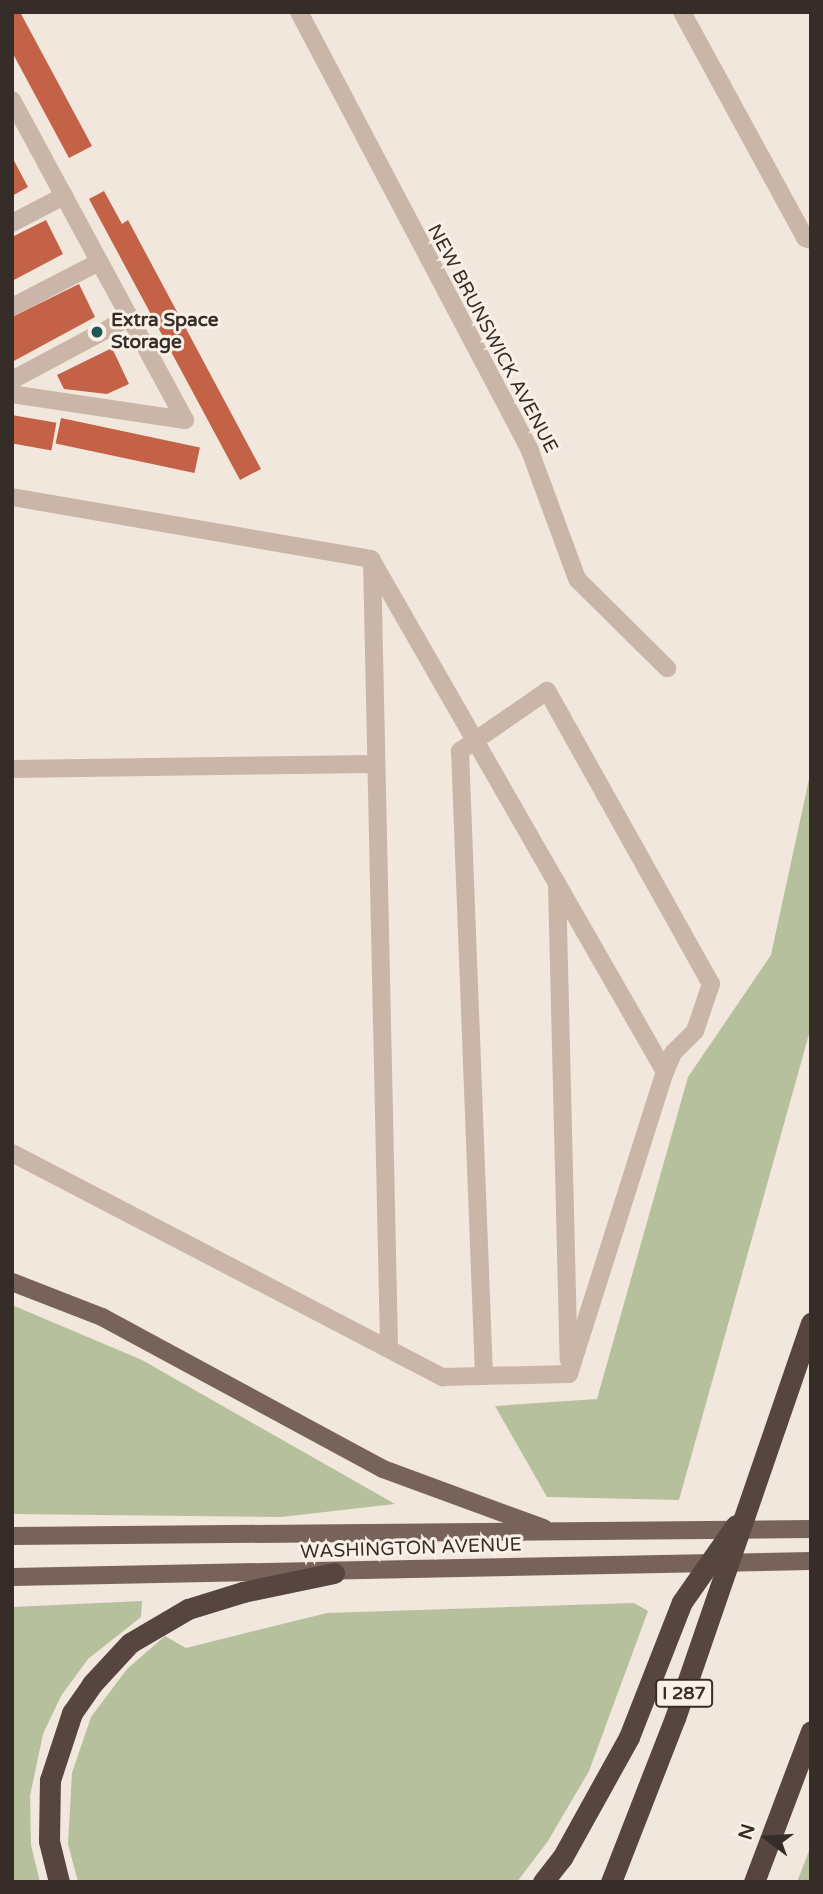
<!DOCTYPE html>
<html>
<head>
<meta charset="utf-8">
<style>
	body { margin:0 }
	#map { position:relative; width:823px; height:1894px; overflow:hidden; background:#f2e7dc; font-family:"Varela Round",sans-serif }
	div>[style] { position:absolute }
	.green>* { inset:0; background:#b6c09c }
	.building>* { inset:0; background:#c46248; transform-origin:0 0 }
	.minor>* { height:18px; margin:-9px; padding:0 9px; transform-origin:9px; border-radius:9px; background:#cab6a8 }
	.major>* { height:18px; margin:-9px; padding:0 9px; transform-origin:9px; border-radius:9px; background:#78635a }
	.highway>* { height:21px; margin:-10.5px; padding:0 10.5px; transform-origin:10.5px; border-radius:10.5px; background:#57463f }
	.dots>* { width:19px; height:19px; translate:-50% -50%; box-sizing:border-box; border:4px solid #f9f1e8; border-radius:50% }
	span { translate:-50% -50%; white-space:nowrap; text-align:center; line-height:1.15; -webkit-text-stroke:6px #f9f1e8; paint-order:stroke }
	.shield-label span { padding:2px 5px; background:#f9f1e8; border:2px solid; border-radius:5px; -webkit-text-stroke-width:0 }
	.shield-label { font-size:18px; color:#362c28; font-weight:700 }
	.poi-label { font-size:19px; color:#362c28; font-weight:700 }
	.left { translate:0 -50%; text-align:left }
	.street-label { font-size:19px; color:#362c28 }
	.frame { position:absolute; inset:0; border:14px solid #362c28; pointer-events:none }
	.north { position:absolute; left:732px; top:1803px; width:70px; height:70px; -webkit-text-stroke:5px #f9f1e8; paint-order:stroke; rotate:287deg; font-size:19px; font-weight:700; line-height:28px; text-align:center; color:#362c28 }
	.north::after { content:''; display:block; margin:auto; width:24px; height:32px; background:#362c28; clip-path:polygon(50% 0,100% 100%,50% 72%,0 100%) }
</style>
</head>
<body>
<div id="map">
	<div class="green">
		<div style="clip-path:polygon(811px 770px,811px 1027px,679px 1500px,547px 1497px,495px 1406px,597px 1399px,688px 1077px,771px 955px)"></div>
		<div style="clip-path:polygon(12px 1305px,142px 1360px,395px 1504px,281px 1517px,12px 1514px)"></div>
		<div style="clip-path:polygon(142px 1601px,141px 1617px,88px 1659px,61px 1696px,43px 1734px,30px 1796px,31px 1845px,40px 1882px,12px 1882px,12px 1607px)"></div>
		<div style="clip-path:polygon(634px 1603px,648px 1611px,589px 1771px,548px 1841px,517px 1882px,78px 1882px,68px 1844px,72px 1773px,91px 1717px,127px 1669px,165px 1636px,186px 1648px,327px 1613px)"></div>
		<div style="clip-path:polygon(811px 1846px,811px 1882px,797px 1882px)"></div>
	</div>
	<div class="building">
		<div style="clip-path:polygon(12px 12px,20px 12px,92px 146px,69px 158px,12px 52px)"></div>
		<div style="clip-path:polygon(12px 157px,28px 187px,12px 196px)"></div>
		<div style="clip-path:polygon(104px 191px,122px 224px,128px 220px,261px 469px,240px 480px,89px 199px)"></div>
		<div style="clip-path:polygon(46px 220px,63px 254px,12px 281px,12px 237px)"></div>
		<div style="clip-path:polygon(79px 284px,95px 317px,12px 362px,12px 317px)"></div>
		<div style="clip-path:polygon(112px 348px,129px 384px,107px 394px,64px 389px,57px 375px)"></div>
		<div style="left:12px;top:415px;width:45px;height:28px;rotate:10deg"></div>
		<div style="left:61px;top:418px;width:142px;height:26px;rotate:12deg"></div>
	</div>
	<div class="minor">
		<div style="left:299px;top:12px;width:496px;rotate:62.2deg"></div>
		<div style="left:530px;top:451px;width:136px;rotate:69.8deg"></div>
		<div style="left:577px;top:579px;width:127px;rotate:44.7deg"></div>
		<div style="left:682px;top:12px;width:257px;rotate:61.4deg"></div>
		<div style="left:805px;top:238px;width:6px;rotate:18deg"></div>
		<div style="left:12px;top:100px;width:364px;rotate:61.6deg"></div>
		<div style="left:185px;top:420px;width:175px;rotate:-171.5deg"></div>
		<div style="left:12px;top:223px;width:59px;rotate:-27.4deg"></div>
		<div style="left:12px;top:307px;width:98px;rotate:-27.3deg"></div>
		<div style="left:12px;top:380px;width:134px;rotate:-28.1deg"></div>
		<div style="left:12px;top:497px;width:364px;rotate:9.8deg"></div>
		<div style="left:371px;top:559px;width:591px;rotate:60.18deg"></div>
		<div style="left:372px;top:560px;width:788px;rotate:88.76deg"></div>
		<div style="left:12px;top:769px;width:364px;rotate:-0.8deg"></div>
		<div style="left:557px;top:884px;width:476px;rotate:88.6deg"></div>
		<div style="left:12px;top:1153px;width:486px;rotate:27.5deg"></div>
		<div style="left:443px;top:1377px;width:126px;rotate:-1.4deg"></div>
		<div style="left:569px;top:1374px;width:317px;rotate:-72.4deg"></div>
		<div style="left:665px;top:1072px;width:21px;rotate:-67deg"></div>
		<div style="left:673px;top:1053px;width:31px;rotate:-45deg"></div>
		<div style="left:695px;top:1031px;width:50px;rotate:-71.2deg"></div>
		<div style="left:711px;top:984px;width:336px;rotate:-119.2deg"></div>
		<div style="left:547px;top:691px;width:106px;rotate:145.4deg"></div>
		<div style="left:460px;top:751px;width:625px;rotate:87.8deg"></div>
	</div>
	<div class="major">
		<div style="left:12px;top:1282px;width:97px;rotate:21.3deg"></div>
		<div style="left:102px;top:1317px;width:319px;rotate:28.4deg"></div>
		<div style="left:383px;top:1469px;width:171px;rotate:20.2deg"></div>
		<div style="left:12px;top:1536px;width:799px;rotate:-0.5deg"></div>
		<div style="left:12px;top:1577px;width:799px;rotate:-1.15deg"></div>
	</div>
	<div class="highway">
		<div style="left:59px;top:1882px;width:42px;rotate:-103.7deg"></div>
		<div style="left:49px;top:1841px;width:61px;rotate:-89.1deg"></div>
		<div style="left:50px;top:1780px;width:71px;rotate:-71.8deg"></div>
		<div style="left:72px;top:1713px;width:35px;rotate:-55deg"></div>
		<div style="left:92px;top:1684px;width:56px;rotate:-47.2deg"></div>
		<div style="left:130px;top:1643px;width:67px;rotate:-30.4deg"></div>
		<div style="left:188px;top:1609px;width:58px;rotate:-17.2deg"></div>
		<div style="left:243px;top:1592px;width:93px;rotate:-11.8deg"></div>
		<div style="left:543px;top:1882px;width:31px;rotate:-52deg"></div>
		<div style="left:562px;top:1858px;width:138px;rotate:-61deg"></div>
		<div style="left:629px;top:1737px;width:145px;rotate:-68.6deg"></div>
		<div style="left:682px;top:1602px;width:94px;rotate:-55deg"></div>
		<div style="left:611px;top:1882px;width:176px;rotate:-68.7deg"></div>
		<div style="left:675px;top:1718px;width:418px;rotate:-71deg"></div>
		<div style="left:754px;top:1882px;width:161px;rotate:-69.3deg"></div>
	</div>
	<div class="dots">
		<div style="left:97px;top:332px;background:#1e5657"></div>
	</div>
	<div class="shield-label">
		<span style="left:684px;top:1693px">I 287</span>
	</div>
	<div class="poi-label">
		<span class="left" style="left:111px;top:332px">Extra Space<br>Storage</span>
	</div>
	<div class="street-label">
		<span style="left:492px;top:339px;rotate:62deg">NEW BRUNSWICK AVENUE</span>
		<span style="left:411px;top:1549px;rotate:-2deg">WASHINGTON AVENUE</span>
	</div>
	<div class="frame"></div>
	<div class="north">N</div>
</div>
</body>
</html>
